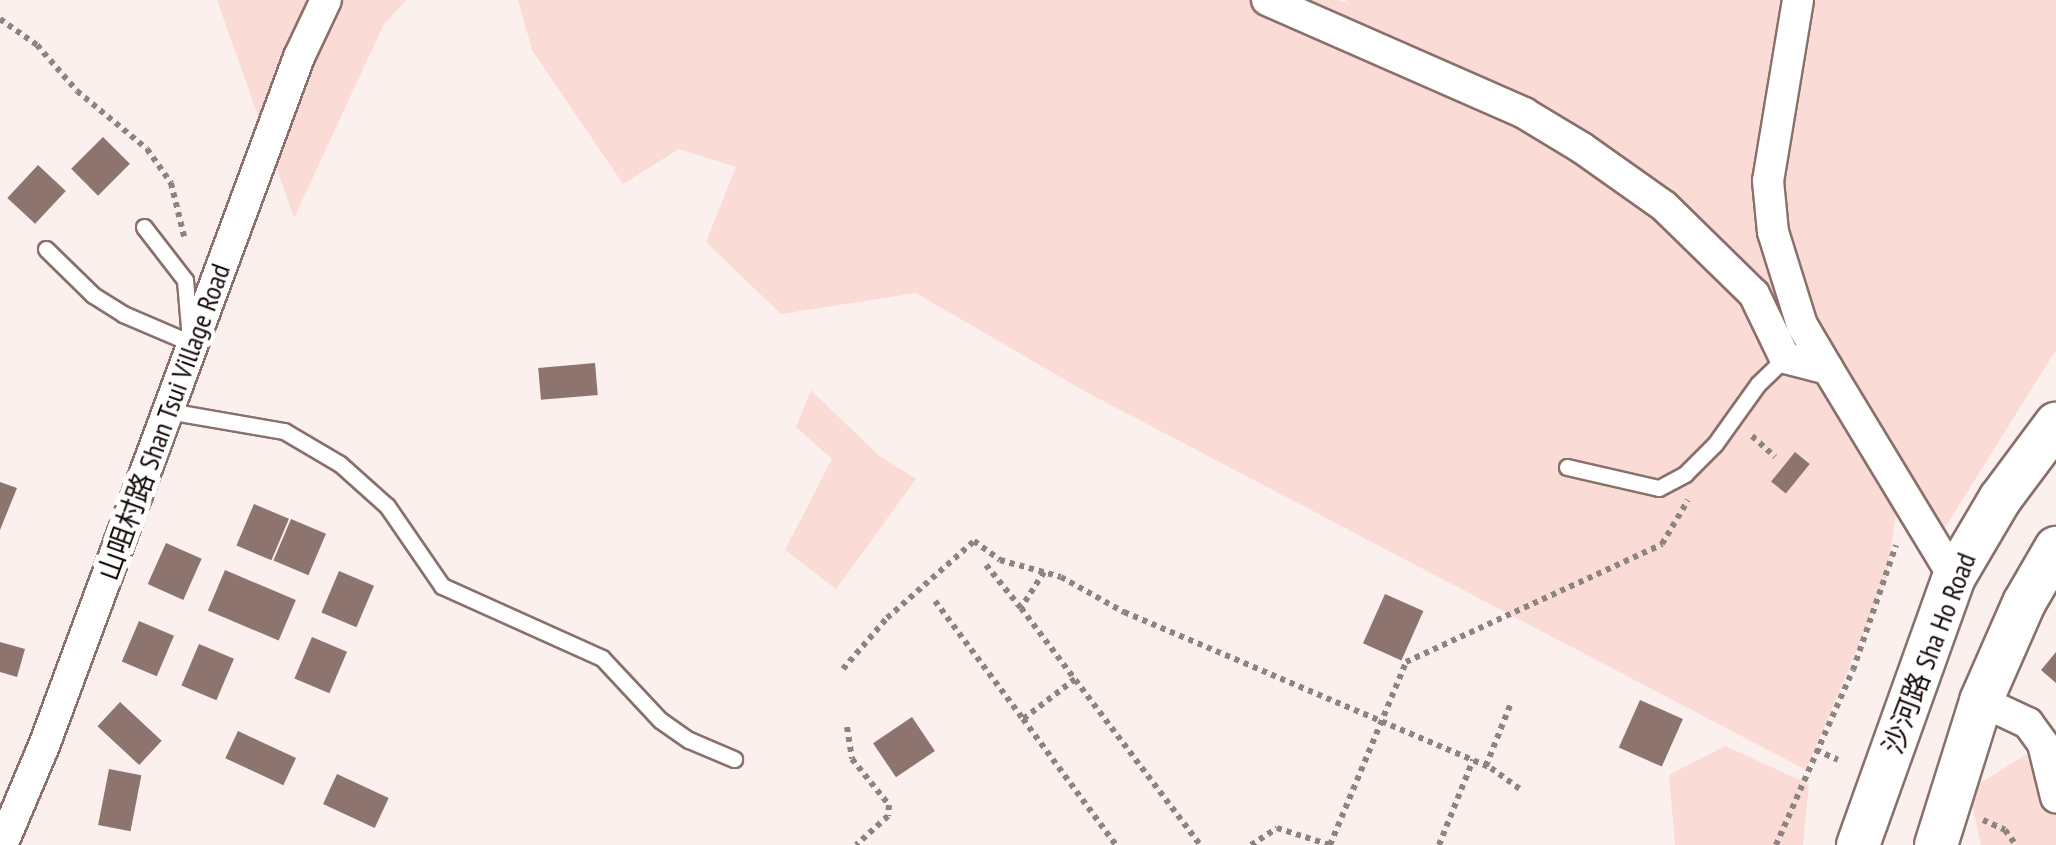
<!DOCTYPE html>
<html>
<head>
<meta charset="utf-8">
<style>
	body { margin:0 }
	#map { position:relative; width:2056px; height:845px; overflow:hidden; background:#fbf0ee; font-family:"PT Sans Narrow","Noto Sans SC",sans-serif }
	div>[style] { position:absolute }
	.green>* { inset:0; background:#fbdbd5 }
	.building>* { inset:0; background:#8d746f; transform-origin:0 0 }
	.path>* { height:6px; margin-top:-3px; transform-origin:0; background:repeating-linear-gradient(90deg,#8d8381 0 5px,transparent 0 10px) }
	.roads { filter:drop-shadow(2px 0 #89706b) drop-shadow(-2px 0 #89706b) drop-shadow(0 2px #89706b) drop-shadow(0 -2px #89706b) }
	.lane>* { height:15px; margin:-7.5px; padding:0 7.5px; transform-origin:7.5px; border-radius:7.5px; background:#fff }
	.street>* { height:30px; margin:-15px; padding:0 15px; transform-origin:15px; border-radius:15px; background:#fff }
	.secondary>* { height:42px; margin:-21px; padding:0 21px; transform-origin:21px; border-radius:21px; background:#fff }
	span { translate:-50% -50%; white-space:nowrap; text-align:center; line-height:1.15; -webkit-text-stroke:10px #fff; paint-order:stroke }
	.street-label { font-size:28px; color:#140b09 }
</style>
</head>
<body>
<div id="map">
	<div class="green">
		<div style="clip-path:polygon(217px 0,406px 0,383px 26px,294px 218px)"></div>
		<div style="clip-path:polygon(518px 0,1338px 0,1351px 4px,1345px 0,2056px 0,2056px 350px,1936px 542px,1899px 495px,1886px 580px,1806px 770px,1088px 393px,916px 293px,781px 314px,706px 242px,736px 167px,679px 149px,623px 184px,532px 50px)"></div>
		<div style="clip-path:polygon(811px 390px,877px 454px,916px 479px,836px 589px,785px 550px,832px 459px,796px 427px)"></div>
		<div style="clip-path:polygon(2043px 744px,2056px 745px,2056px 845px,1981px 845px,1969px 790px)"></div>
		<div style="clip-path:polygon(1725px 746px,1809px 784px,1803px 845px,1675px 845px,1669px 775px)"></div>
	</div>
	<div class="building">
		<div style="left:103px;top:137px;width:38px;height:45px;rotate:45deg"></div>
		<div style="left:38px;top:165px;width:38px;height:45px;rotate:43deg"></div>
		<div style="left:595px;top:363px;width:32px;height:57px;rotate:85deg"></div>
		<div style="left:1795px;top:452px;width:19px;height:38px;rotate:39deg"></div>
		<div style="clip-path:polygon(0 482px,17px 488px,0 530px)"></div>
		<div style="left:254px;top:504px;width:38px;height:45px;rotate:23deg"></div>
		<div style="left:291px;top:519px;width:38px;height:45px;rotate:23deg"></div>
		<div style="left:166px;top:543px;width:39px;height:45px;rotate:24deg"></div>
		<div style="left:225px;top:570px;width:77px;height:44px;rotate:23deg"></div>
		<div style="left:339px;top:571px;width:38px;height:45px;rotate:23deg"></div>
		<div style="left:1385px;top:594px;width:42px;height:54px;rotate:24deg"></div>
		<div style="left:139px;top:621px;width:38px;height:44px;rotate:23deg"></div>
		<div style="left:312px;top:637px;width:38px;height:45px;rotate:23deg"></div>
		<div style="clip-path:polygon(0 642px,25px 649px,17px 677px,0 672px)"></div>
		<div style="left:199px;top:644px;width:38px;height:45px;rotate:23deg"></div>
		<div style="clip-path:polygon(2056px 652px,2056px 683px,2041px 670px)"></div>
		<div style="left:1640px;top:700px;width:47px;height:52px;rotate:24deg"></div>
		<div style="left:120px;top:702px;width:57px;height:33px;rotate:43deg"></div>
		<div style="left:912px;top:717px;width:41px;height:47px;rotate:56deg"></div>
		<div style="left:238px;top:731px;width:64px;height:30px;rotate:25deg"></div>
		<div style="left:109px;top:769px;width:33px;height:57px;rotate:11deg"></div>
		<div style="left:337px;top:774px;width:57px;height:33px;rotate:25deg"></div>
	</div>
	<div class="path">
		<div style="left:0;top:19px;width:45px;rotate:35.1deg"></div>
		<div style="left:37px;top:45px;width:61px;rotate:49deg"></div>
		<div style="left:77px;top:91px;width:91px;rotate:39.6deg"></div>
		<div style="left:147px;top:149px;width:42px;rotate:54.8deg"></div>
		<div style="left:171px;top:183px;width:55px;rotate:76.2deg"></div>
		<div style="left:1752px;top:436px;width:31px;rotate:42deg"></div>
		<div style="left:986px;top:565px;width:55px;rotate:50.9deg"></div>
		<div style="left:1044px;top:572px;width:43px;rotate:122.6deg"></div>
		<div style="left:1021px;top:608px;width:297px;rotate:52.9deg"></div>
		<div style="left:935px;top:601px;width:147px;rotate:53.3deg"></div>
		<div style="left:843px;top:669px;width:67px;rotate:-49.2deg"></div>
		<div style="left:887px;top:618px;width:116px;rotate:-41.5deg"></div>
		<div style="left:974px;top:541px;width:32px;rotate:36deg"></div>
		<div style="left:1000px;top:560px;width:63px;rotate:15.6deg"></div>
		<div style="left:1061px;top:577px;width:72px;rotate:29.1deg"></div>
		<div style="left:1124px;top:612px;width:399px;rotate:23deg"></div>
		<div style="left:1491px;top:768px;width:36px;rotate:36deg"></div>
		<div style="left:1075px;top:679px;width:66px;rotate:142.4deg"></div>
		<div style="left:1023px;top:719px;width:157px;rotate:53.6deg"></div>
		<div style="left:847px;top:727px;width:32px;rotate:81deg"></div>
		<div style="left:852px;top:759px;width:59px;rotate:51.2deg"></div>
		<div style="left:889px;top:805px;width:11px;rotate:95deg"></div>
		<div style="left:888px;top:816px;width:43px;rotate:137.8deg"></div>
		<div style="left:1816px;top:750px;width:24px;rotate:24deg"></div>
		<div style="left:1486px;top:766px;width:68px;rotate:-68.4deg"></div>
		<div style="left:1983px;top:820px;width:24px;rotate:24deg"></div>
		<div style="left:2005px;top:830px;width:19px;rotate:54deg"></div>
		<div style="left:1251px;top:845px;width:31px;rotate:-33deg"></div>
		<div style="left:1277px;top:828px;width:56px;rotate:17.8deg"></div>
		<div style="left:1330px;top:845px;width:198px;rotate:-67.4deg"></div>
		<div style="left:1406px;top:662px;width:282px;rotate:-24.7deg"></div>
		<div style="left:1662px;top:544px;width:51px;rotate:-59.4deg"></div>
		<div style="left:1439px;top:845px;width:92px;rotate:-68.2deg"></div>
		<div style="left:1776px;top:845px;width:191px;rotate:-66.3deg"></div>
		<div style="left:1853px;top:670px;width:132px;rotate:-71deg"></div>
	</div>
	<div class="roads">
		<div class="lane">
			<div style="left:144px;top:227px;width:67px;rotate:52.3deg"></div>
			<div style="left:185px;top:280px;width:48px;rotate:85.2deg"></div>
			<div style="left:46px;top:249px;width:66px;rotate:44.4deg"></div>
			<div style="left:93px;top:295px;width:36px;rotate:32deg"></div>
			<div style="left:123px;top:314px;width:76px;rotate:23.2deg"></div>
			<div style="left:168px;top:411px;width:118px;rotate:9.8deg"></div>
			<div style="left:284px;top:431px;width:65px;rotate:30.5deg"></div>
			<div style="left:340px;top:464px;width:63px;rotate:41.8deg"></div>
			<div style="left:387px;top:506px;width:97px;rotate:55.5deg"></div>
			<div style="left:442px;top:586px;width:175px;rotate:24.2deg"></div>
			<div style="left:602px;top:658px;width:85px;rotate:46.9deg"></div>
			<div style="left:660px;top:720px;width:35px;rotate:35deg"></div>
			<div style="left:689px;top:740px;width:49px;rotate:22.9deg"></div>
			<div style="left:1567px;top:467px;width:94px;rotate:12.9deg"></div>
			<div style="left:1659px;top:488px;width:30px;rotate:-28deg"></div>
			<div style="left:1685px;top:474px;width:42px;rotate:-45deg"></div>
			<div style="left:1715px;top:444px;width:74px;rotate:-54.4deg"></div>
			<div style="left:1758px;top:384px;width:37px;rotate:-44deg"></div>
		</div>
		<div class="street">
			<div style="left:1267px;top:0;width:281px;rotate:23.7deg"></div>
			<div style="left:1524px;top:113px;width:68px;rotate:31.1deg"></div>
			<div style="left:1582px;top:148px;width:100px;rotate:35.3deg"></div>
			<div style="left:1664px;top:206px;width:126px;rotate:44.4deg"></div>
			<div style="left:1754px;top:294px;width:71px;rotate:64.2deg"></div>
			<div style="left:1785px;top:358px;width:44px;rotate:14.3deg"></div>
			<div style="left:1828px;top:369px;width:243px;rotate:58.8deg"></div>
			<div style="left:1798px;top:0;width:183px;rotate:99.4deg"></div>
			<div style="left:1768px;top:181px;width:51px;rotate:84.4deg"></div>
			<div style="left:1773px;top:232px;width:97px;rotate:72.7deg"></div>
			<div style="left:1802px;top:325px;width:51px;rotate:59.4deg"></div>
			<div style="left:1981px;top:701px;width:52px;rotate:25.1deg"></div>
			<div style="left:2028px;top:723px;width:26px;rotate:54deg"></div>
			<div style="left:2043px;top:744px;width:55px;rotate:76.2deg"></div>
			<div style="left:2px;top:845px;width:111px;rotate:-67.1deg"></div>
			<div style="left:45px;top:743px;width:732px;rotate:-69.68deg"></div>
			<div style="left:299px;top:57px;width:63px;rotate:-64.7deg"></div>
		</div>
		<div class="secondary">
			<div style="left:1858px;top:845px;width:285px;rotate:-70.3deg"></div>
			<div style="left:1954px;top:577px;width:91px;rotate:-59.5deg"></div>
			<div style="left:2000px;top:499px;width:94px;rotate:-53.3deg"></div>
			<div style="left:1936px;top:845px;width:151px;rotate:-72.6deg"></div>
			<div style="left:1981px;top:701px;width:107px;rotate:-66.3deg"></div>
			<div style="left:2024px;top:603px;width:64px;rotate:-59.8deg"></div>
		</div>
	</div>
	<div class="street-label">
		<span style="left:164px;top:422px;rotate:-70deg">山咀村路 Shan Tsui Village Road</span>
		<span style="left:1929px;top:653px;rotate:-69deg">沙河路 Sha Ho Road</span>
	</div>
</div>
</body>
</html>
